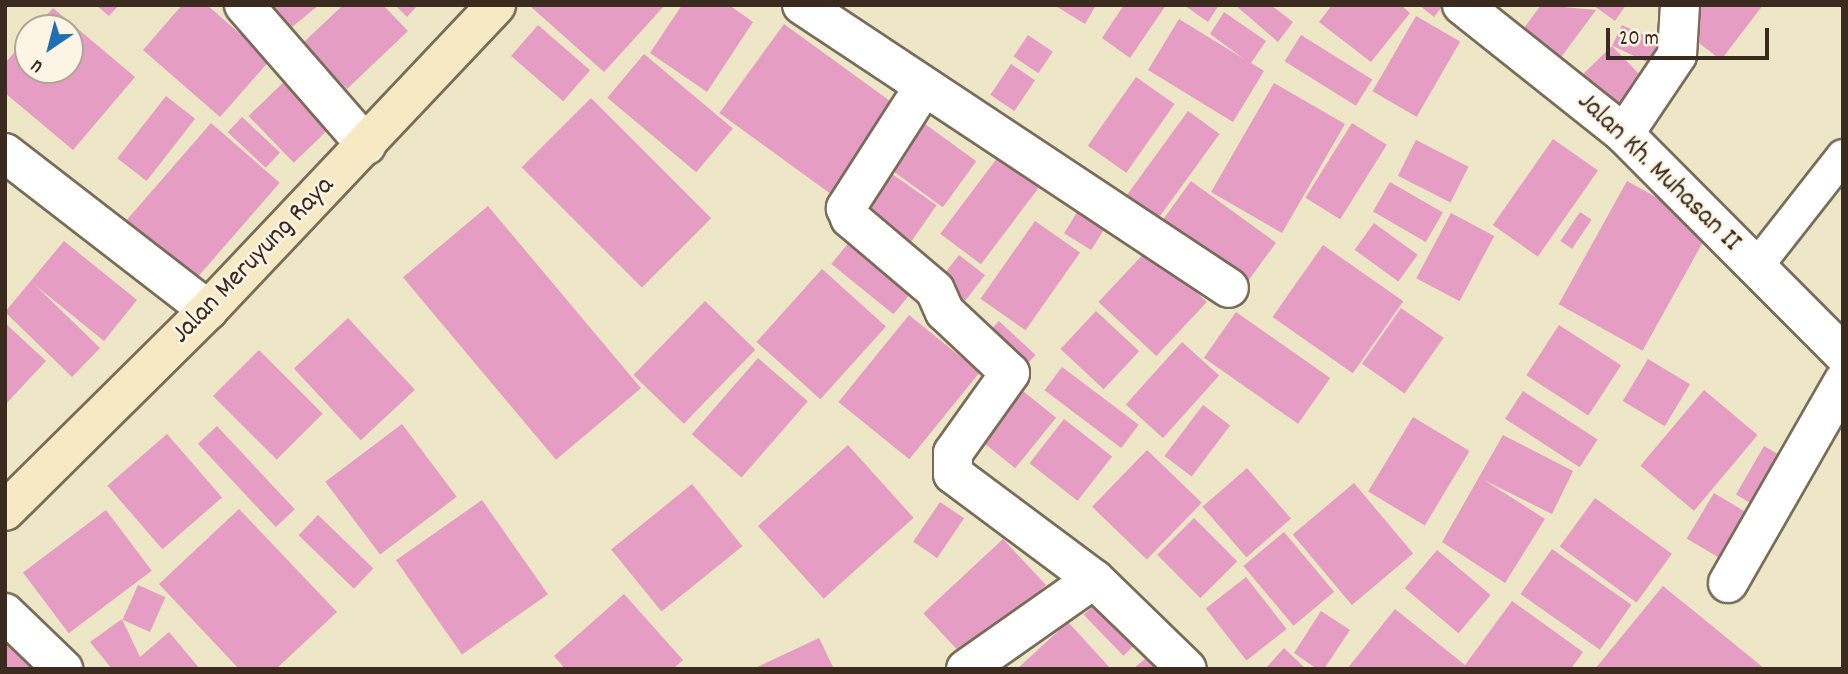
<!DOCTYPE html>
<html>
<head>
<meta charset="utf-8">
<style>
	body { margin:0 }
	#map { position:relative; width:1848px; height:674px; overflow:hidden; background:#ede6c7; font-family:Dekko,sans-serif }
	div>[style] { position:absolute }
	.building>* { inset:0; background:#e69dc3; transform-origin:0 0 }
	.roads { filter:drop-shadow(2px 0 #796c59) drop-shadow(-2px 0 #796c59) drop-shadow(0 2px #796c59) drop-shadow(0 -2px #796c59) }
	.lane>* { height:32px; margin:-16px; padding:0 16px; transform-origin:16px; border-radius:16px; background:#fff }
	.street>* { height:38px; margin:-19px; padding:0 19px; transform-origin:19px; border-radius:19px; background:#fff }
	.secondary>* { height:38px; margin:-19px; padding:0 19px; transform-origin:19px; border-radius:19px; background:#f7e9c3 }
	span { translate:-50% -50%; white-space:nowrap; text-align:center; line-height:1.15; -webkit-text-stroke:5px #fcf5e5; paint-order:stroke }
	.street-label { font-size:28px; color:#3b2a1e }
	.frame { position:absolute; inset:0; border:7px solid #3b2a1e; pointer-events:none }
	.north { position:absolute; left:14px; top:14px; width:70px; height:70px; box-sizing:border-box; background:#fcf5e5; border:2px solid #afa495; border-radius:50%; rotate:215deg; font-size:19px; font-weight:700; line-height:28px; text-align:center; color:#3b2a1e }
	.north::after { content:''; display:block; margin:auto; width:24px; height:32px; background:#1f6fb2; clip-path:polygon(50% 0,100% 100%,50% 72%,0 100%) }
	.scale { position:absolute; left:1606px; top:28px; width:163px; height:32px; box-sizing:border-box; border:4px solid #3b2a1e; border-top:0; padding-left:9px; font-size:21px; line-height:24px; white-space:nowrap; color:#3b2a1e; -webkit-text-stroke:5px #fcf5e5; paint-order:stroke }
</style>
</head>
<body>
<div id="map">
	<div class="building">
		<div style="clip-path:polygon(96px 5px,119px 5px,109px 16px)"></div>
		<div style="clip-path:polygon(182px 5px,207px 5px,270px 60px,220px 117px,143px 50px)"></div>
		<div style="clip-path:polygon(267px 5px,319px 5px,287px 31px)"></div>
		<div style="clip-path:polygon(343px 5px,383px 5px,408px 31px,347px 89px,303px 43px)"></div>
		<div style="clip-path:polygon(395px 5px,418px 5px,407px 17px)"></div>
		<div style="clip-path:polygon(529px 5px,665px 5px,604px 72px)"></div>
		<div style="clip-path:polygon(682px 5px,729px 5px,753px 22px,707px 92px,650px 53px)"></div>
		<div style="clip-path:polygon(1054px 5px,1096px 5px,1085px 24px)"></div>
		<div style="clip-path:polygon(1124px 5px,1166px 5px,1130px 58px,1102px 38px)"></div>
		<div style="clip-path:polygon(1184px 5px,1219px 5px,1208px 22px)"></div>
		<div style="clip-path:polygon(1235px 5px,1271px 5px,1293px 22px,1278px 42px)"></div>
		<div style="clip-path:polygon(1332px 5px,1401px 5px,1410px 13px,1371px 62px,1319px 22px)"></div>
		<div style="clip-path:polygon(1419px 5px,1443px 5px,1434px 17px)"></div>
		<div style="clip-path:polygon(1541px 5px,1596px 10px,1559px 60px,1521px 32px)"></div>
		<div style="clip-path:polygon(1593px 5px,1626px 5px,1615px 21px)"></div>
		<div style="clip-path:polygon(1701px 5px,1763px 5px,1721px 60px,1682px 30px)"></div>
		<div style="clip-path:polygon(53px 8px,135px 77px,73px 150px,5px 93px,5px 63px,28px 37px,28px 70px,70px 70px,70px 28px,35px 28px)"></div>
		<div style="clip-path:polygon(1224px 12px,1266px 41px,1251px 63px,1264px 71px,1233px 122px,1148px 70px,1179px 19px,1244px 59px,1210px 34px)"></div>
		<div style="left:1416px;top:16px;width:51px;height:87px;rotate:30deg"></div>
		<div style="left:784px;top:24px;width:137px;height:110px;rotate:36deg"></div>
		<div style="left:538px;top:25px;width:69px;height:41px;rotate:41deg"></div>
		<div style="left:1622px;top:25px;width:41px;height:23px;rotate:25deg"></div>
		<div style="left:1028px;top:35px;width:30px;height:26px;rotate:34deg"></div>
		<div style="left:1301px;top:35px;width:84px;height:31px;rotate:32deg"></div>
		<div style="left:1612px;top:46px;width:56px;height:47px;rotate:46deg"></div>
		<div style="left:644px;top:54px;width:116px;height:57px;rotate:40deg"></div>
		<div style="left:1011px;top:64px;width:29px;height:37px;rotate:34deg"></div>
		<div style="left:291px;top:75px;width:65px;height:59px;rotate:46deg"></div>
		<div style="left:1136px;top:77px;width:47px;height:84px;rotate:35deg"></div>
		<div style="left:1274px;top:83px;width:82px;height:126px;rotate:30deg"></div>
		<div style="left:166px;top:96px;width:37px;height:79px;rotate:38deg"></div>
		<div style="left:591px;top:98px;width:170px;height:98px;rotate:45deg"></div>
		<div style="left:1188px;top:111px;width:39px;height:106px;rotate:36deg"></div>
		<div style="left:914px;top:116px;width:77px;height:57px;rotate:36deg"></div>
		<div style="left:242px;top:117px;width:52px;height:21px;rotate:43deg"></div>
		<div style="left:211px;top:123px;width:91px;height:140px;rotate:41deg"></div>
		<div style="left:1352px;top:123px;width:41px;height:88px;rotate:32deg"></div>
		<div style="left:1553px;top:139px;width:55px;height:105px;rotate:35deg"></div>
		<div style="left:1416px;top:140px;width:59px;height:40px;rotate:27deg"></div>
		<div style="left:1001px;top:153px;width:51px;height:101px;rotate:37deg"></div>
		<div style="left:885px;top:169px;width:63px;height:48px;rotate:35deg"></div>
		<div style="left:1191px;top:181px;width:105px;height:52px;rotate:36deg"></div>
		<div style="left:1627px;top:181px;width:96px;height:141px;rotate:29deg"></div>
		<div style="left:1390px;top:182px;width:61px;height:34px;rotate:30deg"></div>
		<div style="left:488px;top:206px;width:238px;height:111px;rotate:50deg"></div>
		<div style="left:1081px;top:206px;width:32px;height:32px;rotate:32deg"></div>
		<div style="left:1580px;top:212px;width:14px;height:35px;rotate:34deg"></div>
		<div style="left:1451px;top:213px;width:49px;height:74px;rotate:28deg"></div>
		<div style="left:1035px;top:221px;width:55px;height:95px;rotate:35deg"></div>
		<div style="left:1374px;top:223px;width:54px;height:33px;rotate:36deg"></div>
		<div style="left:854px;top:236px;width:80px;height:36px;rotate:39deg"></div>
		<div style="clip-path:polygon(64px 241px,137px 300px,104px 341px,35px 285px,100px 348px,72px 377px,5px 312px)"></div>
		<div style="left:1323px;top:245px;width:98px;height:88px;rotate:35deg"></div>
		<div style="left:1149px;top:248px;width:79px;height:74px;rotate:43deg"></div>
		<div style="left:959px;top:255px;width:33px;height:35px;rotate:38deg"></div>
		<div style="left:822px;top:269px;width:86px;height:98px;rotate:42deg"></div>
		<div style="left:705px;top:301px;width:70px;height:103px;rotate:44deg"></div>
		<div style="left:1401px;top:308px;width:52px;height:68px;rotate:35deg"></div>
		<div style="left:1096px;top:311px;width:59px;height:52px;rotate:43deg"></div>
		<div style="left:1236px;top:312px;width:115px;height:56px;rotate:35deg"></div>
		<div style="left:909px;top:315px;width:91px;height:112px;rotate:39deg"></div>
		<div style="left:348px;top:318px;width:98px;height:74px;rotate:47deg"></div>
		<div style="left:999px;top:321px;width:50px;height:21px;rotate:43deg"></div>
		<div style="clip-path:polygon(5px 323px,46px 361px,5px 405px)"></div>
		<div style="left:1559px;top:325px;width:74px;height:60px;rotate:33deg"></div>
		<div style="left:1182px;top:342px;width:50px;height:84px;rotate:42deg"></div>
		<div style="left:259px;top:350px;width:90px;height:65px;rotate:45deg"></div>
		<div style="left:758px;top:358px;width:66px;height:101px;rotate:41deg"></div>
		<div style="left:1648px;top:359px;width:49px;height:49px;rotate:31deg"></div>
		<div style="left:1062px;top:367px;width:96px;height:29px;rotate:37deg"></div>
		<div style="left:1018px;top:387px;width:49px;height:65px;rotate:39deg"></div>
		<div style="left:1704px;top:390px;width:70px;height:99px;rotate:40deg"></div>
		<div style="left:1523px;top:391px;width:89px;height:33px;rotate:33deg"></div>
		<div style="left:1203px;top:405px;width:34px;height:64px;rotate:37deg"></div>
		<div style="left:1413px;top:417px;width:66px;height:87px;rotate:31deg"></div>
		<div style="left:1064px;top:419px;width:61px;height:56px;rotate:38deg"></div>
		<div style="left:402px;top:424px;width:91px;height:96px;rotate:53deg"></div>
		<div style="left:217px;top:426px;width:114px;height:26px;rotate:47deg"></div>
		<div style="left:167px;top:434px;width:84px;height:79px;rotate:49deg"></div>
		<div style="clip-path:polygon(1503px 435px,1573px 471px,1552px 514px,1484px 480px,1545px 519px,1505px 583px,1442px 542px)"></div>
		<div style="left:848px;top:445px;width:98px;height:121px;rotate:48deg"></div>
		<div style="left:1764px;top:446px;width:28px;height:56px;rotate:30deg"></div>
		<div style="left:1147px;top:450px;width:76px;height:79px;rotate:44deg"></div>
		<div style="left:1247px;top:468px;width:67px;height:59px;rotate:49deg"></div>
		<div style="left:1354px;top:483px;width:92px;height:80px;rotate:50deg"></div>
		<div style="left:692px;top:484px;width:80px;height:104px;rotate:51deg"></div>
		<div style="left:1714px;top:493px;width:45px;height:53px;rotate:31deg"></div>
		<div style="left:1595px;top:498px;width:95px;height:60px;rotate:36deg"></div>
		<div style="left:482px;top:500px;width:115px;height:105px;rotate:55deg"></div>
		<div style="left:940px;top:502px;width:29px;height:48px;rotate:34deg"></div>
		<div style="clip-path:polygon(239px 509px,337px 612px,276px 669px,239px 669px,159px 584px)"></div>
		<div style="left:106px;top:510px;width:76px;height:104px;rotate:53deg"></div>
		<div style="left:318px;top:515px;width:77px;height:28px;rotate:44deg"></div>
		<div style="left:1194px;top:518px;width:61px;height:52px;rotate:45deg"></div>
		<div style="left:1284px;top:532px;width:78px;height:53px;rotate:50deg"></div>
		<div style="left:1003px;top:539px;width:63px;height:109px;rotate:47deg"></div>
		<div style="left:1552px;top:549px;width:97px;height:55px;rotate:35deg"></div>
		<div style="left:1437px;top:550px;width:70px;height:50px;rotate:40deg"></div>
		<div style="left:1246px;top:577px;width:66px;height:51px;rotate:52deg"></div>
		<div style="left:138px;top:585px;width:30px;height:38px;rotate:24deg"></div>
		<div style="clip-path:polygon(1663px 586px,1765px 669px,1595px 669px)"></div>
		<div style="clip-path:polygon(624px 594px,683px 660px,673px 669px,565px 669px,554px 656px)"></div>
		<div style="clip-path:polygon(1512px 601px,1583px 652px,1571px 669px,1347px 669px,1395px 609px,1465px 665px)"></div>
		<div style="left:1096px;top:603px;width:57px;height:17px;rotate:46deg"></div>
		<div style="clip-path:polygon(1321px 611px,1350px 630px,1324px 669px,1317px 669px,1294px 653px)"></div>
		<div style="clip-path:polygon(5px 619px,44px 657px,33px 669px,5px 669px)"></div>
		<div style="clip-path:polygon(122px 619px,140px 657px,169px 632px,200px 669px,112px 669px,90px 642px)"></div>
		<div style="clip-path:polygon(1068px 622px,1111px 669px,1017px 669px)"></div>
		<div style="clip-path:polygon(819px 638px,834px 669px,753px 669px)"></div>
		<div style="clip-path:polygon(1158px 648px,1175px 669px,1133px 669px)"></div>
		<div style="clip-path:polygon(1284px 648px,1306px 669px,1265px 669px)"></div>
	</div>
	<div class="roads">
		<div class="lane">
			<div style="left:1756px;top:267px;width:141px;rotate:-51.9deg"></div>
		</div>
		<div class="street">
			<div style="left:244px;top:5px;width:186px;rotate:48.9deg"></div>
			<div style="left:802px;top:5px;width:512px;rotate:33.53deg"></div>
			<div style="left:1462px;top:5px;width:207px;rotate:38.5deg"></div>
			<div style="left:1624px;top:134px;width:310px;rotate:45.1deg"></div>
			<div style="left:923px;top:88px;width:143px;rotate:122.7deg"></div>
			<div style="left:846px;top:208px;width:11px;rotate:68deg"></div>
			<div style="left:850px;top:218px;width:111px;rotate:40.3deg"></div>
			<div style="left:935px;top:290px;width:24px;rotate:66deg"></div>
			<div style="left:945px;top:312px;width:89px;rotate:43.2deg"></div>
			<div style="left:1010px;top:373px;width:98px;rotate:125.5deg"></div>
			<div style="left:953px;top:453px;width:21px;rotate:90deg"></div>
			<div style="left:953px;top:474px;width:176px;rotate:36.7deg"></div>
			<div style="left:1094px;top:579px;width:129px;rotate:44.1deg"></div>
			<div style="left:1624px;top:134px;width:95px;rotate:-56.1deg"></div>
			<div style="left:1677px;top:55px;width:50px;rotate:-86.6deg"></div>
			<div style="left:5px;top:153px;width:257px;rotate:37.7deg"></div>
			<div style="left:1728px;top:583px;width:232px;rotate:-60.2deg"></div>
			<div style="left:5px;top:613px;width:81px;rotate:44deg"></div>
			<div style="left:966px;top:669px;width:156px;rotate:-35.1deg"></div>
		</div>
		<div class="secondary">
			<div style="left:5px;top:511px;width:286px;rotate:-44.7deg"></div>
			<div style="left:208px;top:310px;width:419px;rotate:-46.6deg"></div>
		</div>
	</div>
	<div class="street-label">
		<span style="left:1658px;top:173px;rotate:44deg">Jalan Kh. Muhasan II</span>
		<span style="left:254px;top:261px;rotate:-46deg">Jalan Meruyung Raya</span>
	</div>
	<div class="frame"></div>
	<div class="north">U</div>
	<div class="scale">20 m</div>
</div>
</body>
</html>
